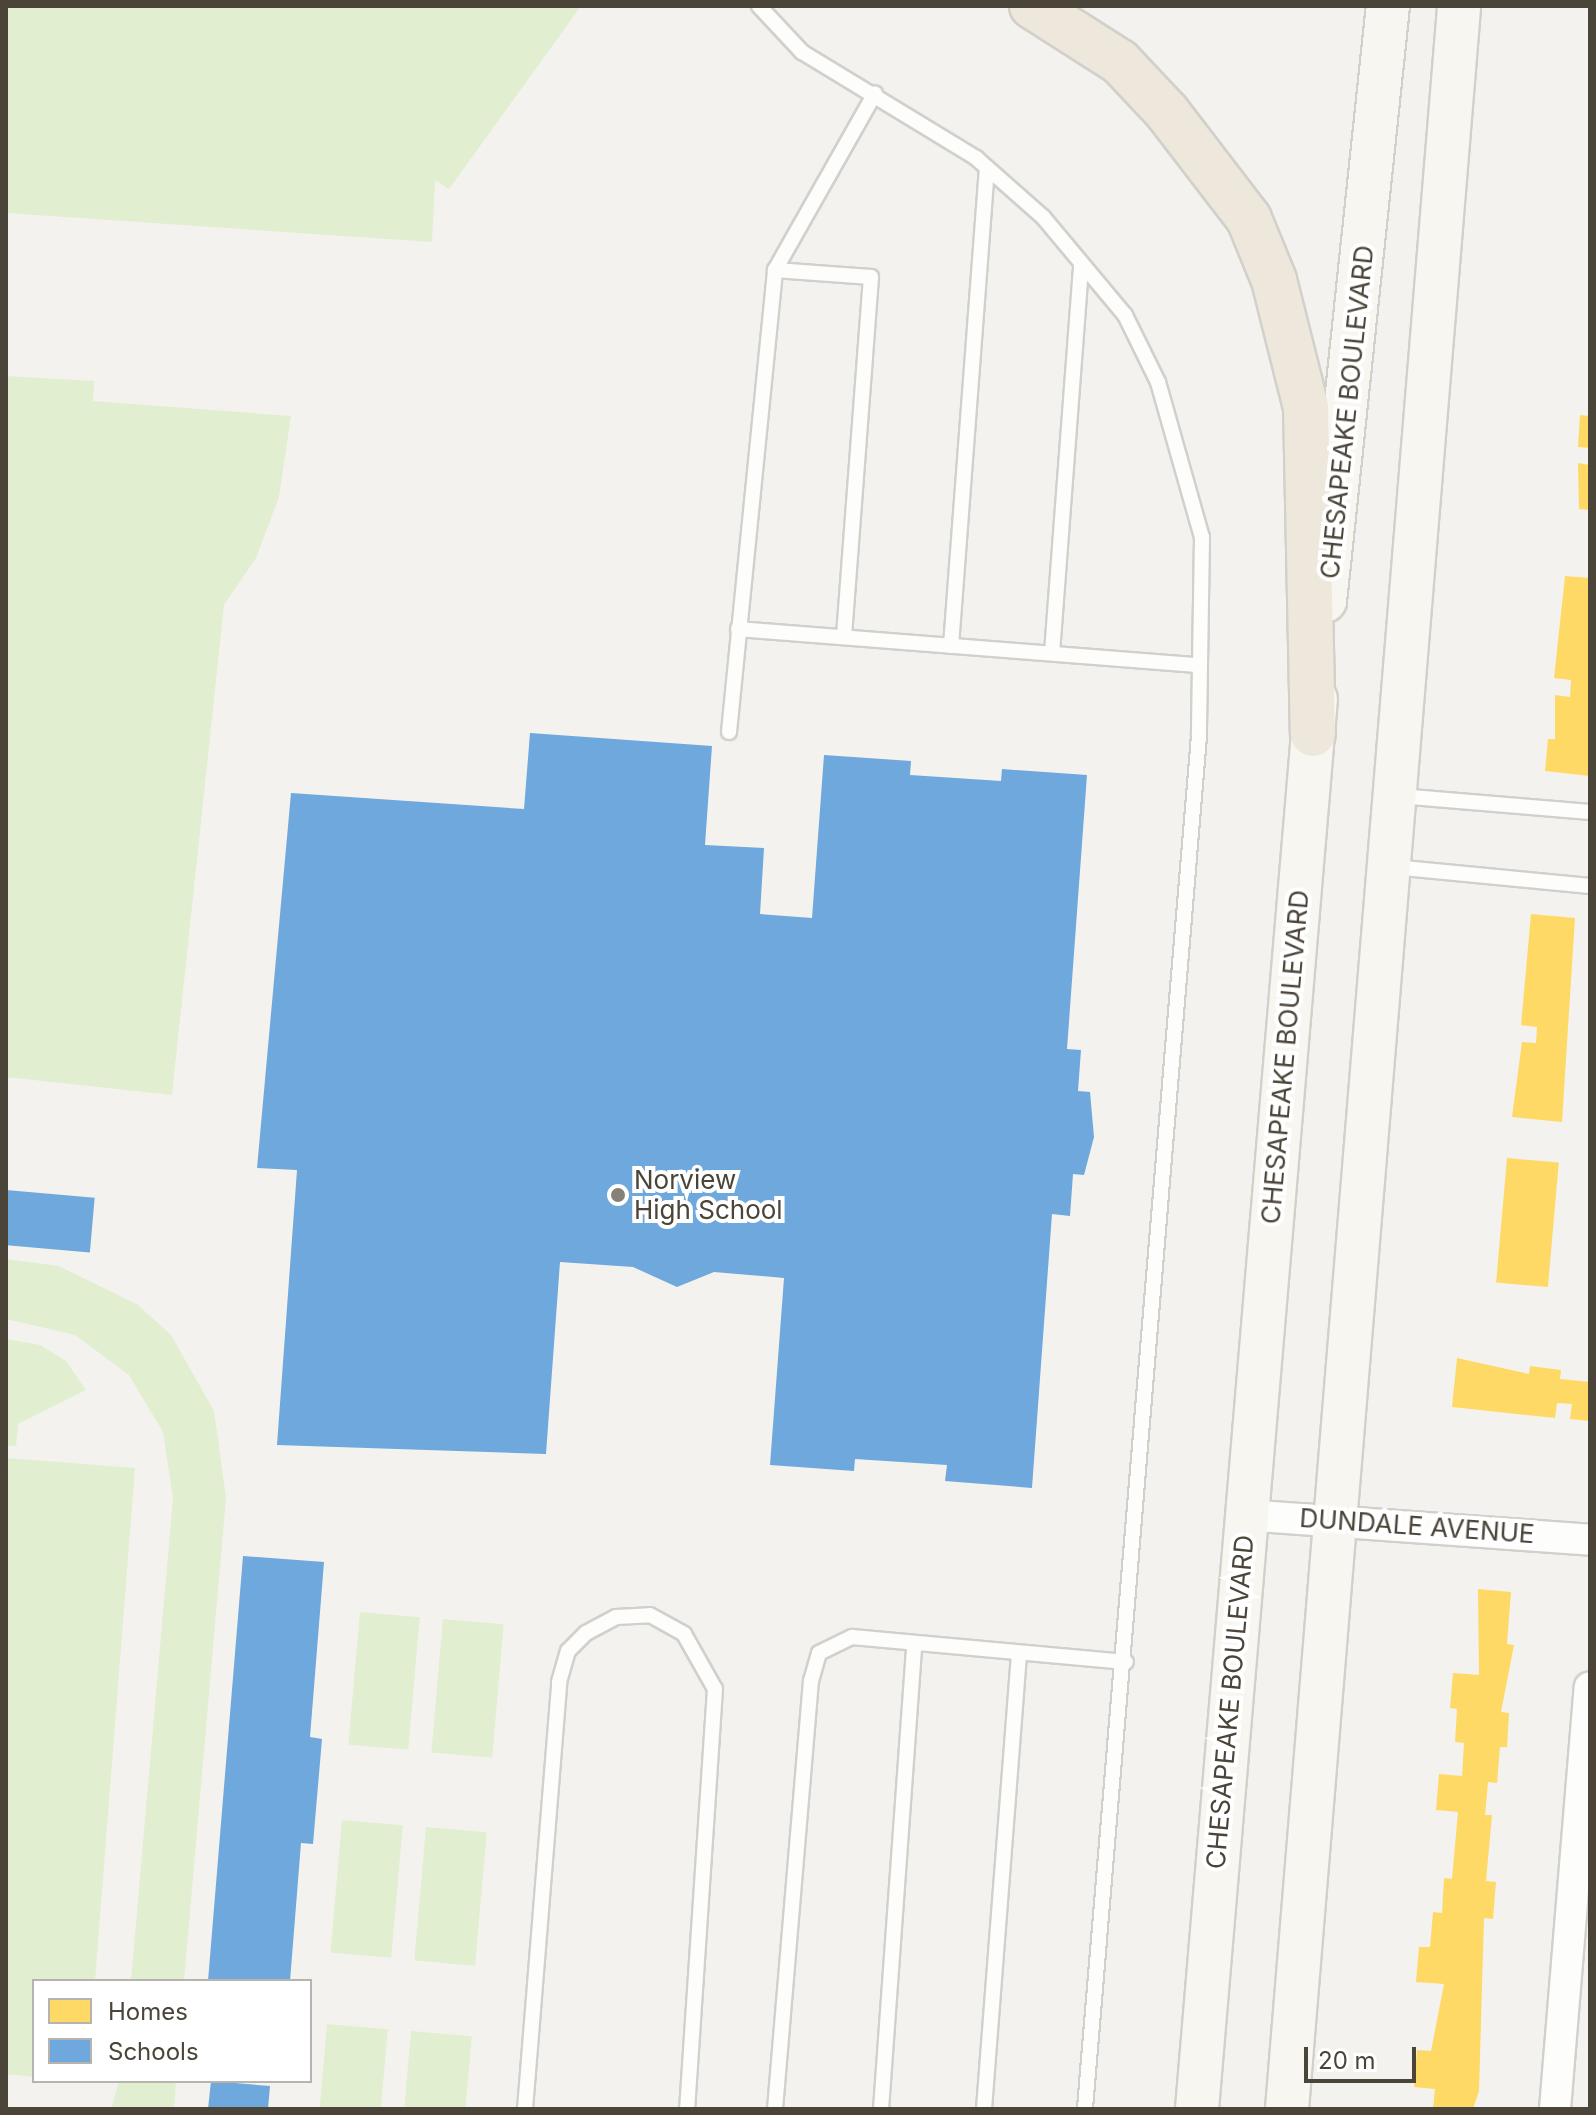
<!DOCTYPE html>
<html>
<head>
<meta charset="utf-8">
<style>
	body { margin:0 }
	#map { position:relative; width:1596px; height:2115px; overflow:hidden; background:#f4f2ee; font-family:Inter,sans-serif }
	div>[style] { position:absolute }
	.green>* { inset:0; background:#e1eecf; transform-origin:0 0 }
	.homes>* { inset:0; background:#ffd966; transform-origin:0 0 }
	.schools>* { inset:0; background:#6fa8dc; transform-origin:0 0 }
	.roads { filter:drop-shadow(2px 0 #d2d0cb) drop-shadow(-2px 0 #d2d0cb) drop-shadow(0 2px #d2d0cb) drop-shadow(0 -2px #d2d0cb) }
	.service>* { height:14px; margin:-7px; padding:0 7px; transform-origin:7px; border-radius:7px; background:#fdfdfc }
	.minor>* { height:30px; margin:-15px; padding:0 15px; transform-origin:15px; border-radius:15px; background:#fdfdfc }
	.secondary>* { height:42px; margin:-21px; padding:0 21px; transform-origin:21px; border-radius:21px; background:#f7f6f1 }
	.motorway>* { height:44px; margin:-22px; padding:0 22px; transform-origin:22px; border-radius:22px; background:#ede8db }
	.dots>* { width:22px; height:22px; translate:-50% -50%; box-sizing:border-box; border:4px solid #fff; border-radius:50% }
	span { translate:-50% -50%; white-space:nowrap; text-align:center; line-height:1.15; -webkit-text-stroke:8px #fff; paint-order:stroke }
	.street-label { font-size:26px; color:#4b4439 }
	.poi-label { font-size:26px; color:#4b4439 }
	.left { translate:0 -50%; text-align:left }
	.frame { position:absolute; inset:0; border:8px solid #4b4439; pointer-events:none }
	.legend { position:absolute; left:32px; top:1979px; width:280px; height:104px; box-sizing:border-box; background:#fff; border:2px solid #b7b4b0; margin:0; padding:10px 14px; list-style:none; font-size:24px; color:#4b4439 }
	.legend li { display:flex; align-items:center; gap:16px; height:40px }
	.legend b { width:40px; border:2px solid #b7b4b0 }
	.scale { position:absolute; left:1304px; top:2047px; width:112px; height:36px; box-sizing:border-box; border:4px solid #4b4439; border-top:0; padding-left:10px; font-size:24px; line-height:28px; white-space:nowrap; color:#4b4439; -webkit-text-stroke:6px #fff; paint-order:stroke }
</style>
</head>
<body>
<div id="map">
	<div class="green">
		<div style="clip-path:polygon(6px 6px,581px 6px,449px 189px,435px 180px,432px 242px,6px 213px)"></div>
		<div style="clip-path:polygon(6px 376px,94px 381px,93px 401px,291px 416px,279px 497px,256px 558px,224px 605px,172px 1095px,6px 1077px)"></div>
		<div style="clip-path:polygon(6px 1259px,59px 1266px,138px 1305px,171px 1335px,214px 1411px,226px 1498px,184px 1981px,131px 1981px,173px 1498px,163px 1432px,129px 1375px,75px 1335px,6px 1319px)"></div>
		<div style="clip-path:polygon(6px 1339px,40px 1345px,66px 1361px,86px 1390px,18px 1424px,16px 1446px,6px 1445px)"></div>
		<div style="clip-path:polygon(6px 1458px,135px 1468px,95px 1981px,34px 1981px,34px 2077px,6px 2074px)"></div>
		<div style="left:360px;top:1612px;width:60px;height:133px;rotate:5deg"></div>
		<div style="left:443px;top:1619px;width:61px;height:134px;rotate:5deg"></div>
		<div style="left:342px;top:1820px;width:61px;height:133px;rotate:5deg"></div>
		<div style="left:426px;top:1827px;width:61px;height:134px;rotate:5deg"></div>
		<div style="left:327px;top:2024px;width:61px;height:85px;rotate:5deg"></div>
		<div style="left:411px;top:2031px;width:61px;height:78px;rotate:5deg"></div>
		<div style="clip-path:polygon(119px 2081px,176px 2081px,174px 2109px,111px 2109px)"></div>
	</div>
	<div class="homes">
		<div style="clip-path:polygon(1580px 415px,1590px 416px,1590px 448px,1578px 447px)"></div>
		<div style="clip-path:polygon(1578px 463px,1590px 465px,1590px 510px,1579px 509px)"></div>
		<div style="clip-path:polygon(1565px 576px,1590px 578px,1590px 776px,1545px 771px,1548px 739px,1555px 739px,1555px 695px,1570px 697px,1571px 680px,1554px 678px)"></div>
		<div style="clip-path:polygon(1531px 914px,1575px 918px,1562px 1122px,1512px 1117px,1522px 1042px,1536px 1043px,1537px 1027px,1521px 1025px)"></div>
		<div style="left:1507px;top:1158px;width:52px;height:125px;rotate:5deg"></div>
		<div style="clip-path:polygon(1457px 1358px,1529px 1374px,1530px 1366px,1561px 1370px,1560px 1379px,1590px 1382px,1590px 1421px,1570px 1419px,1572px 1404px,1557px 1403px,1555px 1418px,1452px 1407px)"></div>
		<div style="clip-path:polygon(1478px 1589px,1511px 1592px,1507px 1644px,1514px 1645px,1501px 1712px,1509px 1713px,1507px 1747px,1500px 1747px,1497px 1783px,1488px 1782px,1485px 1815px,1492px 1815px,1486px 1881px,1496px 1882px,1493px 1919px,1484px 1918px,1479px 2091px,1473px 2109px,1433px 2109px,1435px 2089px,1414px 2087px,1417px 2050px,1431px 2051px,1444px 1984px,1416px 1982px,1419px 1947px,1430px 1947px,1433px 1912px,1442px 1913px,1444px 1878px,1452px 1879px,1458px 1812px,1436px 1810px,1439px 1774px,1462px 1776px,1464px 1743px,1455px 1742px,1457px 1709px,1450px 1708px,1453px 1673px,1479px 1675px)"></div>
	</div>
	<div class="schools">
		<div style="clip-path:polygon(530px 733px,712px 746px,705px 845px,764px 848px,760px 914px,812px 918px,824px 755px,911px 761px,910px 775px,1001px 781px,1002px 769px,1087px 775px,1067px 1049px,1081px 1050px,1078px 1091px,1090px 1092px,1094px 1137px,1084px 1175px,1073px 1174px,1070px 1216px,1052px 1214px,1032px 1488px,945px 1481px,947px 1465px,855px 1459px,854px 1471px,770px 1465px,784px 1278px,714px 1272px,677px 1287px,633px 1267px,560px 1262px,546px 1454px,277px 1445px,297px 1170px,257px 1168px,291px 793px,524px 809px)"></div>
		<div style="left:6px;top:1190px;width:89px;height:55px;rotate:5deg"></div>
		<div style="clip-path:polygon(243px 1556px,324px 1562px,310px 1737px,322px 1739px,313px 1844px,301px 1843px,290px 1981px,208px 1981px)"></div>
		<div style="clip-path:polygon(211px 2081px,270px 2086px,268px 2109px,208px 2109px)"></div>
	</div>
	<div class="roads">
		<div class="service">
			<div style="left:759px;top:6px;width:63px;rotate:46.9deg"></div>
			<div style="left:802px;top:52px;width:204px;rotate:31.3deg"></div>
			<div style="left:976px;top:158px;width:89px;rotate:41.4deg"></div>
			<div style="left:1043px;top:217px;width:128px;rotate:50.1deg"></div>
			<div style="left:1125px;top:315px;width:75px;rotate:63.8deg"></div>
			<div style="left:1158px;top:382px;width:161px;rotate:74.2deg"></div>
			<div style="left:1202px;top:537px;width:199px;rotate:90.9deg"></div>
			<div style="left:1199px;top:736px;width:1378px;rotate:94.75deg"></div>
			<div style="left:775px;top:270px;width:96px;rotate:4.2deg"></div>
			<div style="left:871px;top:277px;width:361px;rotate:94.3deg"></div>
			<div style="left:738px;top:629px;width:463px;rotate:4.5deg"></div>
			<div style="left:951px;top:646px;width:476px;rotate:-85.7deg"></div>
			<div style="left:1052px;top:653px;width:390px;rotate:-85.7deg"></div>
			<div style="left:729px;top:732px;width:464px;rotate:-84.3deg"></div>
			<div style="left:775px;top:270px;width:203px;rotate:-60.5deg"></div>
			<div style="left:1399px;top:796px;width:192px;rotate:4.8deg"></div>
			<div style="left:1393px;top:867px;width:198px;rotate:5.5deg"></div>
			<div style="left:525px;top:2109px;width:428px;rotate:-85.4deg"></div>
			<div style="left:559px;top:1682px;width:32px;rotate:-74deg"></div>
			<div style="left:568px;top:1651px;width:25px;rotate:-45deg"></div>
			<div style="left:586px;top:1633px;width:34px;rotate:-28deg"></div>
			<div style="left:616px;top:1617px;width:34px;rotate:-3deg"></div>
			<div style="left:650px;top:1615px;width:39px;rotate:29deg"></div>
			<div style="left:684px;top:1634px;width:63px;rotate:60.6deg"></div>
			<div style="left:715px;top:1689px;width:421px;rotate:93.8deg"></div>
			<div style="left:775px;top:2109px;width:430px;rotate:-85.2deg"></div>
			<div style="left:811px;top:1681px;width:29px;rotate:-74deg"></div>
			<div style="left:819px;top:1653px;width:37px;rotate:-26deg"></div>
			<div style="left:852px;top:1637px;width:275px;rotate:5.2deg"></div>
			<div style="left:881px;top:2109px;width:467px;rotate:-85.9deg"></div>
			<div style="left:984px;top:2109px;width:457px;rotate:-85.6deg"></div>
		</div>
		<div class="minor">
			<div style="left:1245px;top:1515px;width:346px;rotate:4.1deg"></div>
			<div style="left:1555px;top:2109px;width:423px;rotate:-85.3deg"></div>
		</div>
		<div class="secondary">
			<div style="left:1325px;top:601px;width:598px;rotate:-83.96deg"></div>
			<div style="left:1197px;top:2109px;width:1415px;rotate:-85.18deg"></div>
			<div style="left:1287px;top:2109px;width:2110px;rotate:-85.32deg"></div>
		</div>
		<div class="motorway">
			<div style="left:1032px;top:6px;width:104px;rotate:32.5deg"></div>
			<div style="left:1120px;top:62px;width:69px;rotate:46.8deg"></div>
			<div style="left:1167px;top:112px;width:135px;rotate:52.5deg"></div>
			<div style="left:1249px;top:219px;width:66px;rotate:67.7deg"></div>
			<div style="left:1274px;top:280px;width:131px;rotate:75.9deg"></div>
			<div style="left:1306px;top:407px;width:327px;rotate:88.8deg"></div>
		</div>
	</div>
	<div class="dots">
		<div style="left:618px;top:1195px;background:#868178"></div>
	</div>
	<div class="street-label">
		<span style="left:1347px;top:412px;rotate:-84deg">CHESAPEAKE BOULEVARD</span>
		<span style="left:1285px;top:1057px;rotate:-85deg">CHESAPEAKE BOULEVARD</span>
		<span style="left:1417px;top:1526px;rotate:4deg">DUNDALE AVENUE</span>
		<span style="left:1230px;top:1702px;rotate:-85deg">CHESAPEAKE BOULEVARD</span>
	</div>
	<div class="poi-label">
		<span class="left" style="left:634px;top:1195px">Norview<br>High School</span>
	</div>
	<div class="frame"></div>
	<ul class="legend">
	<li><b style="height:22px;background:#ffd966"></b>Homes</li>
	<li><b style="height:22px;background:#6fa8dc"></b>Schools</li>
	</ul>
	<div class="scale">20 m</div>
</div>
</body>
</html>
